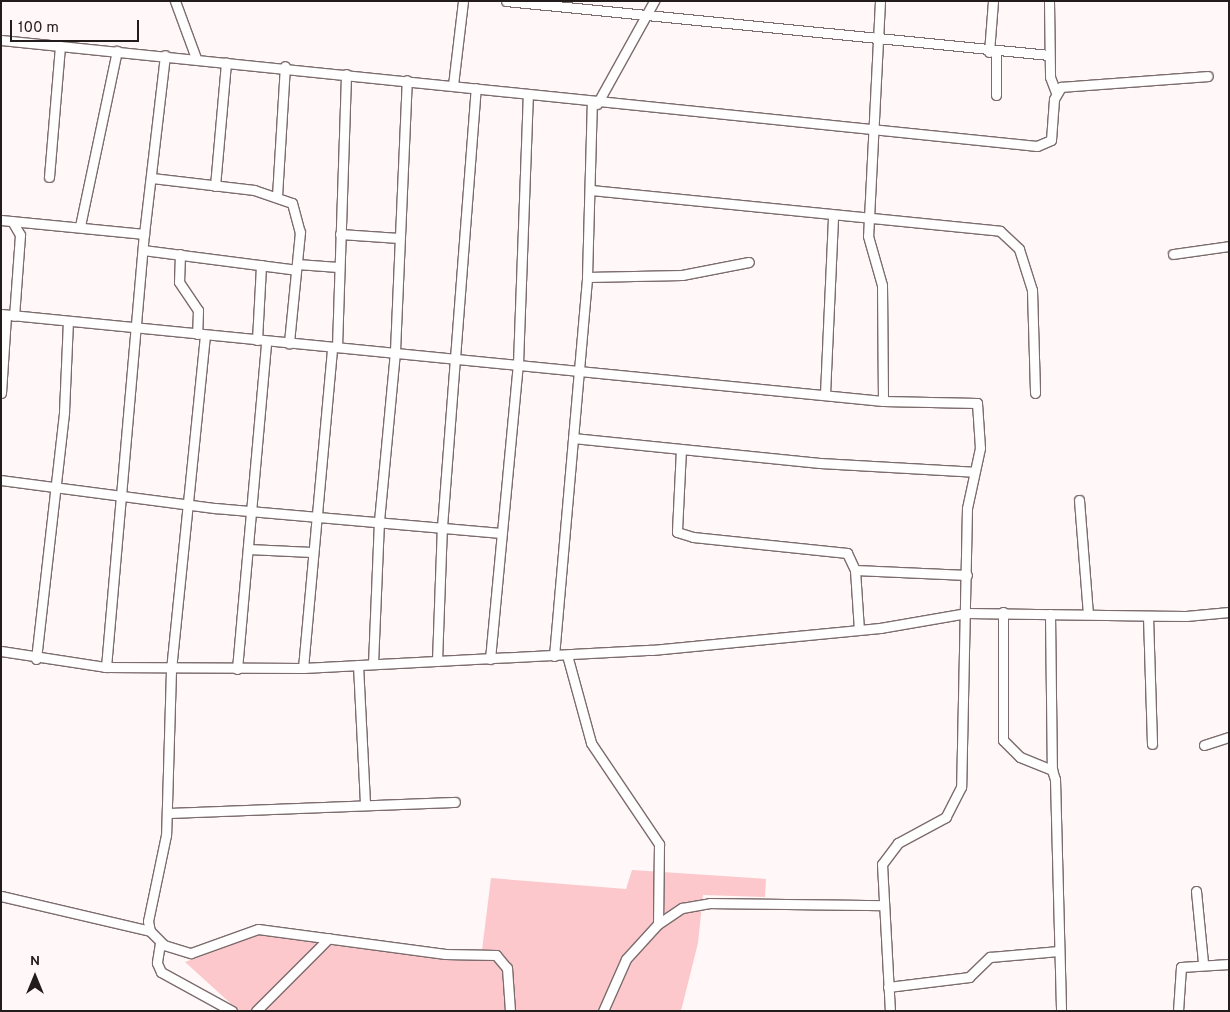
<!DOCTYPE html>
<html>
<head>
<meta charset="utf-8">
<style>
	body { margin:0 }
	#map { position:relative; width:1230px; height:1012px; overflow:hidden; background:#fff7f8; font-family:Overpass,sans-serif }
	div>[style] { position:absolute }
	.green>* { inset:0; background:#fcc8cb }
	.roads { filter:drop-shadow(1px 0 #7c6c6d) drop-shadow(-1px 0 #7c6c6d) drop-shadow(0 1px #7c6c6d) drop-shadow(0 -1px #7c6c6d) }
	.minor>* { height:9px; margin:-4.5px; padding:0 4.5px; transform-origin:4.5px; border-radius:4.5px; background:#fff }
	span { translate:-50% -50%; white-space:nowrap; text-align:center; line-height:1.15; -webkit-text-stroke:5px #fff7f8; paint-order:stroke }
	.frame { position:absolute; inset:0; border:2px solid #231c1d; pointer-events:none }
	.north { position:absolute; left:10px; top:952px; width:50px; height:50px; -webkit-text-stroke:4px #fff7f8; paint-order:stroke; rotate:0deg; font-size:14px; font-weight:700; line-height:20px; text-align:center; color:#231c1d }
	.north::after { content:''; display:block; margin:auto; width:18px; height:22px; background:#231c1d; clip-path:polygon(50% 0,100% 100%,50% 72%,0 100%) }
	.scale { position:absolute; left:10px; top:20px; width:129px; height:22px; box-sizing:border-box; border:2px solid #231c1d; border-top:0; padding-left:6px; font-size:15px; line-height:18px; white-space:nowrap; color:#231c1d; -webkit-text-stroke:4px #fff7f8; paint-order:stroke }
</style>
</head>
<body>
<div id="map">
	<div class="green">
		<div style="clip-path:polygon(632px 870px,766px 879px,765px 897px,703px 895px,698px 943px,681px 1011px,239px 1011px,185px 962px,259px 935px,481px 958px,491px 878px,626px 889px)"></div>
	</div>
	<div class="roads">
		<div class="minor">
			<div style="left:175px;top:1px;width:61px;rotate:69.8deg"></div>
			<div style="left:506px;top:1px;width:546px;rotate:5.68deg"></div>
			<div style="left:880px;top:1px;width:235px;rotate:92.9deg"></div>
			<div style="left:868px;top:236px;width:51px;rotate:74.1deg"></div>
			<div style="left:882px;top:285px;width:116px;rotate:89.5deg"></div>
			<div style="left:1049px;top:1px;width:76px;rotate:89.2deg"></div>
			<div style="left:1050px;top:77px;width:17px;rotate:69deg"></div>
			<div style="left:1px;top:40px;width:1041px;rotate:5.84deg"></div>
			<div style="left:1037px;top:146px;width:15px;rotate:-23deg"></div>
			<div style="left:1051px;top:140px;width:41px;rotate:-85.8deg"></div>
			<div style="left:1054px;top:99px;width:14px;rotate:-60deg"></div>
			<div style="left:1061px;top:87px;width:147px;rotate:-4.3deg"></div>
			<div style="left:989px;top:52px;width:51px;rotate:-85.5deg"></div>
			<div style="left:453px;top:85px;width:85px;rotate:-83.2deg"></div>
			<div style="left:996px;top:95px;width:43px;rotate:-90deg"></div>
			<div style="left:597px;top:104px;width:118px;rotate:-61deg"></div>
			<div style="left:49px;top:177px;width:131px;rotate:-85.2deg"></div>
			<div style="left:152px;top:178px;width:103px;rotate:6.7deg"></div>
			<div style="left:254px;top:190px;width:40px;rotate:18.9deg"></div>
			<div style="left:292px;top:203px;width:30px;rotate:75deg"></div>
			<div style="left:300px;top:232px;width:112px;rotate:95.7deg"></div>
			<div style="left:215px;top:186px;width:124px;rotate:-84.9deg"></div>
			<div style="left:591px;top:190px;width:411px;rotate:5.7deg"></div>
			<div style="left:1000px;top:231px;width:26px;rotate:43deg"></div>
			<div style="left:1019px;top:249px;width:43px;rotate:72.4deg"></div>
			<div style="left:1032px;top:290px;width:103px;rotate:88.3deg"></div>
			<div style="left:277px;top:196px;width:130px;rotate:-86.5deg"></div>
			<div style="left:1px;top:220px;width:144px;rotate:5.6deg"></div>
			<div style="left:12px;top:221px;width:16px;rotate:60deg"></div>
			<div style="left:20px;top:235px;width:81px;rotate:94.2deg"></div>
			<div style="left:80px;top:226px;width:179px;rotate:-78.1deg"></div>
			<div style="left:340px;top:234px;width:59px;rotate:3.9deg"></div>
			<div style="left:143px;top:250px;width:154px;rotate:7.4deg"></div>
			<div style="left:180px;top:254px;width:28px;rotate:92deg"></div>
			<div style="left:179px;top:282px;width:34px;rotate:56deg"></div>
			<div style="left:198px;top:310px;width:24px;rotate:92deg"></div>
			<div style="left:1173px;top:254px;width:57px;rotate:-8.1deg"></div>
			<div style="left:297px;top:264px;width:41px;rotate:4.2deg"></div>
			<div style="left:587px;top:277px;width:95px;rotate:-1.2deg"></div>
			<div style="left:682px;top:275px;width:68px;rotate:-11deg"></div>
			<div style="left:1px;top:314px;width:886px;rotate:5.63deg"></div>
			<div style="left:883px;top:401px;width:94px;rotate:1.2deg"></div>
			<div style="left:977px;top:403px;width:45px;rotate:86.2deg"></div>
			<div style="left:980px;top:448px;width:61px;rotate:102.2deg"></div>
			<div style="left:967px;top:508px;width:279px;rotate:91.2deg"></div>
			<div style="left:961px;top:787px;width:34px;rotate:117deg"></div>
			<div style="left:946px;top:817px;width:55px;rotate:151.6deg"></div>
			<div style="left:898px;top:843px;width:26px;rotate:127deg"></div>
			<div style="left:882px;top:864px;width:147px;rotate:86.9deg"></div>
			<div style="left:205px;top:335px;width:337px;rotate:95.8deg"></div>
			<div style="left:171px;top:670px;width:165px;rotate:91.7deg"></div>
			<div style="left:166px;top:835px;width:88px;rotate:101.8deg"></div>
			<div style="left:148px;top:921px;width:10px;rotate:79deg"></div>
			<div style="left:150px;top:931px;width:20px;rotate:45deg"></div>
			<div style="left:164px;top:945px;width:28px;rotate:17deg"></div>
			<div style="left:191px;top:953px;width:71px;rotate:-19.7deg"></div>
			<div style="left:258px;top:929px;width:189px;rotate:7.6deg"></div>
			<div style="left:445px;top:954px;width:51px;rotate:1.1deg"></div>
			<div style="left:496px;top:955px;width:17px;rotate:50deg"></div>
			<div style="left:507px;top:968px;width:43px;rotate:86deg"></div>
			<div style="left:257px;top:340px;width:75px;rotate:-86.9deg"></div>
			<div style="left:337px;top:347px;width:273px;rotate:-88.1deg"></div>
			<div style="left:1px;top:393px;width:78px;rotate:-86.3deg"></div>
			<div style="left:825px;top:394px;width:178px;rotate:-87.4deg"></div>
			<div style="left:573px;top:438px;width:248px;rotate:5.8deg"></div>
			<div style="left:820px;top:463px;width:154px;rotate:3.3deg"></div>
			<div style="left:681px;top:449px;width:83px;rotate:92.8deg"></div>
			<div style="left:677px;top:532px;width:17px;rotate:17deg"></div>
			<div style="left:693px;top:537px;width:155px;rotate:5.9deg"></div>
			<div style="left:847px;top:553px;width:19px;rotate:65deg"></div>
			<div style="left:855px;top:570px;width:60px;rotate:86.2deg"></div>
			<div style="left:1px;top:480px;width:216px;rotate:7.5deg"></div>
			<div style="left:215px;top:508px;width:287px;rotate:5deg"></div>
			<div style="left:1079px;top:500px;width:114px;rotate:85.5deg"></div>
			<div style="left:248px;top:549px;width:64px;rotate:2.7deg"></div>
			<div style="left:855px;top:570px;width:112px;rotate:2.6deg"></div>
			<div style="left:1003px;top:612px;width:128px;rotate:90deg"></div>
			<div style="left:1003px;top:740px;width:24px;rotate:45deg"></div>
			<div style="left:1020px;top:757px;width:35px;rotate:22deg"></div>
			<div style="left:1052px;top:770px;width:9px;rotate:72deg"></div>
			<div style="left:1055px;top:779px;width:232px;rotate:88.5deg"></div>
			<div style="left:1050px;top:614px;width:156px;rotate:89.3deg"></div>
			<div style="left:1148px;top:616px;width:128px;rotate:88.2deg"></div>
			<div style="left:1px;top:651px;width:105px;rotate:8.7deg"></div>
			<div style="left:105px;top:667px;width:198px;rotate:0.3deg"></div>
			<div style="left:303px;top:668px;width:349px;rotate:-3deg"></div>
			<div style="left:652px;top:650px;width:229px;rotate:-5.5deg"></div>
			<div style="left:880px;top:628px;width:88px;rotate:-9.8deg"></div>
			<div style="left:967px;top:613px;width:219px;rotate:0.8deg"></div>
			<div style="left:1186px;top:616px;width:43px;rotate:-5.3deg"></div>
			<div style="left:567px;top:655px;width:91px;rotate:74.7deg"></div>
			<div style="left:591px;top:743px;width:122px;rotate:56deg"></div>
			<div style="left:659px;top:844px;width:80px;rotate:90.7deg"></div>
			<div style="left:554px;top:656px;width:380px;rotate:-85deg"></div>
			<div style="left:587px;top:277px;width:174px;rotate:-88.4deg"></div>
			<div style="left:36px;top:659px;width:249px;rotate:-83.5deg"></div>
			<div style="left:64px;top:412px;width:91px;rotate:-87.5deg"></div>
			<div style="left:490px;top:659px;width:296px;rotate:-84.6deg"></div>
			<div style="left:518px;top:364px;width:270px;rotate:-87.9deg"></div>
			<div style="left:437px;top:661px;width:134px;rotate:-87.9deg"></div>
			<div style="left:442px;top:527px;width:440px;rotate:-85.6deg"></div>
			<div style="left:373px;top:664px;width:143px;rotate:-87.6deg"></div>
			<div style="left:379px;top:521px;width:171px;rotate:-84.6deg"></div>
			<div style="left:395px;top:351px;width:271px;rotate:-87.5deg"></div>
			<div style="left:358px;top:665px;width:140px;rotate:87.1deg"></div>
			<div style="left:106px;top:667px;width:435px;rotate:-85deg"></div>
			<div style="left:144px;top:234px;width:180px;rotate:-83.3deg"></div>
			<div style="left:303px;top:668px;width:322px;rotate:-84.8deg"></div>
			<div style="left:237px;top:669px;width:329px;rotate:-84.9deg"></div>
			<div style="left:1204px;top:745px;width:26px;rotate:-18deg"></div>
			<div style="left:167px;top:813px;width:288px;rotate:-2.2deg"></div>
			<div style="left:1196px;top:891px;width:72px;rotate:84.4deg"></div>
			<div style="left:1px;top:896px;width:153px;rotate:13.2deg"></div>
			<div style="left:160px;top:943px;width:20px;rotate:99deg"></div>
			<div style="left:157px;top:963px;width:10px;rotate:66deg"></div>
			<div style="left:161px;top:972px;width:81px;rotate:28.8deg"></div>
			<div style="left:888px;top:987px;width:82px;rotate:-7deg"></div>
			<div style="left:969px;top:977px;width:29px;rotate:-44deg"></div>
			<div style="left:990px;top:957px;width:69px;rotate:-5deg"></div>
			<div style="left:256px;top:1011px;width:103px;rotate:-45deg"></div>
			<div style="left:603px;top:1011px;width:57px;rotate:-66.1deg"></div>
			<div style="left:626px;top:959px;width:47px;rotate:-47.6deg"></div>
			<div style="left:658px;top:924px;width:29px;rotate:-34deg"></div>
			<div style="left:682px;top:908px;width:28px;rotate:-10deg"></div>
			<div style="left:710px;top:903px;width:172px;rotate:0.7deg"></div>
			<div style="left:1178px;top:1011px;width:44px;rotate:-86.1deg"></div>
			<div style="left:1181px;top:967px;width:48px;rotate:-3.6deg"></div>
		</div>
	</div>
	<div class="frame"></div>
	<div class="north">N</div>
	<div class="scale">100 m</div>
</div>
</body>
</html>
